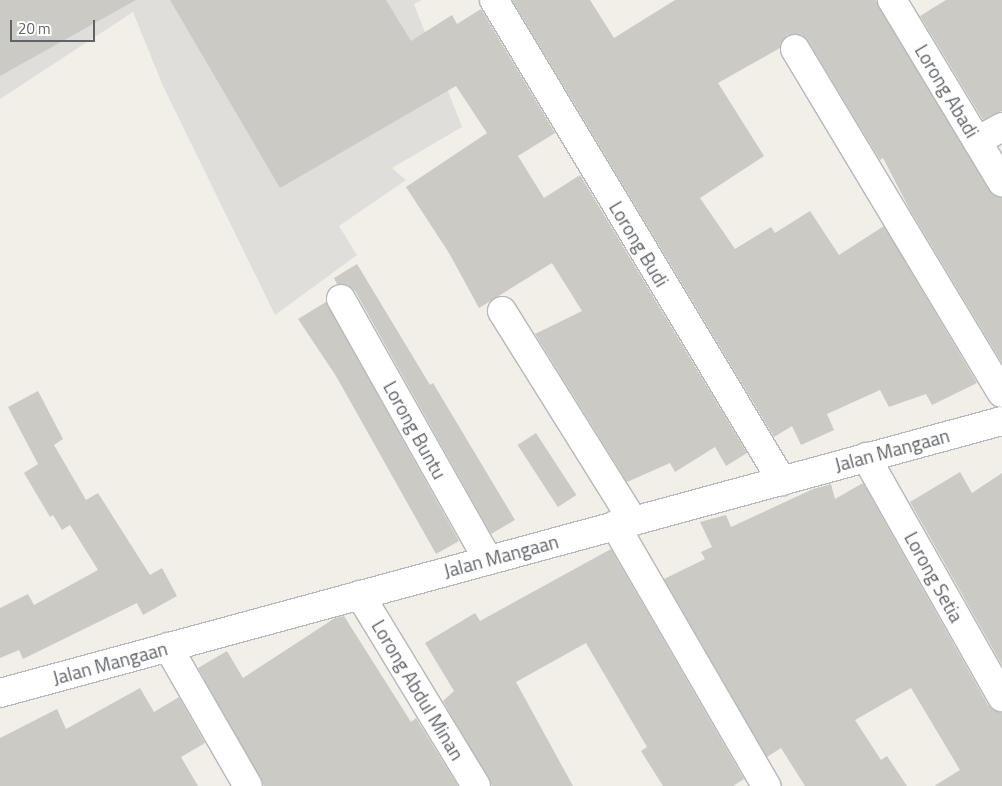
<!DOCTYPE html>
<html>
<head>
<meta charset="utf-8">
<style>
	body { margin:0 }
	#map { position:relative; width:1002px; height:786px; overflow:hidden; background:#f1efe8; font-family:"Titillium Web",sans-serif }
	div>[style] { position:absolute }
	.industrial>* { inset:0; background:#e0deda }
	.building>* { inset:0; background:#cccac5; transform-origin:0 0 }
	.roads { filter:drop-shadow(1px 0 #b5b8bc) drop-shadow(-1px 0 #b5b8bc) drop-shadow(0 1px #b5b8bc) drop-shadow(0 -1px #b5b8bc) }
	.minor>* { height:28px; margin:-14px; padding:0 14px; transform-origin:14px; border-radius:14px; background:#fff }
	span { translate:-50% -50%; white-space:nowrap; text-align:center; line-height:1.15; -webkit-text-stroke:4.5px #fff; paint-order:stroke }
	.street-label { font-size:19px; color:#5f6368 }
	.scale { position:absolute; left:10px; top:20px; width:85px; height:22px; box-sizing:border-box; border:2px solid #5f6368; border-top:0; padding-left:6px; font-size:15px; line-height:18px; white-space:nowrap; color:#5f6368; -webkit-text-stroke:4px #fff; paint-order:stroke }
</style>
</head>
<body>
<div id="map">
	<div class="industrial">
		<div style="clip-path:polygon(0 0,422px 0,414px 4px,462px 127px,392px 168px,406px 180px,339px 226px,357px 255px,275px 315px,163px 86px,133px 12px,0 99px)"></div>
	</div>
	<div class="building">
		<div style="clip-path:polygon(0 0,136px 0,0 76px)"></div>
		<div style="clip-path:polygon(170px 0,386px 0,411px 41px,452px 15px,457px 24px,481px 9px,555px 133px,518px 156px,544px 198px,580px 175px,747px 453px,726px 466px,715px 447px,675px 472px,670px 463px,627px 482px,535px 334px,582px 311px,552px 263px,479px 308px,449px 253px,406px 187px,487px 133px,456px 86px,280px 188px)"></div>
		<div style="clip-path:polygon(512px 0,590px 0,614px 38px,675px 0,876px 0,989px 190px,1002px 198px,1002px 363px,910px 210px,883px 158px,880px 160px,808px 41px,802px 35px,787px 35px,780px 48px,718px 83px,764px 156px,700px 198px,735px 249px,771px 227px,775px 233px,810px 211px,839px 255px,884px 226px,977px 383px,932px 405px,926px 394px,889px 407px,880px 390px,827px 414px,834px 430px,801px 445px,792px 426px,774px 437px)"></div>
		<div style="clip-path:polygon(946px 0,1002px 0,1002px 111px,983px 120px,920px 16px)"></div>
		<div style="clip-path:polygon(357px 264px,430px 385px,433px 383px,515px 520px,491px 534px,355px 291px,348px 285px,337px 284px,334px 278px)"></div>
		<div style="clip-path:polygon(326px 302px,459px 541px,436px 554px,336px 376px,298px 319px)"></div>
		<div style="clip-path:polygon(38px 391px,63px 439px,54px 445px,86px 500px,98px 493px,150px 575px,162px 568px,177px 596px,143px 615px,137px 603px,23px 659px,19px 650px,0 658px,0 608px,28px 594px,34px 605px,98px 570px,70px 525px,62px 530px,53px 515px,50px 517px,24px 473px,38px 464px,8px 407px)"></div>
		<div style="left:536px;top:433px;width:74px;height:22px;rotate:57deg"></div>
		<div style="clip-path:polygon(960px 472px,972px 493px,1002px 473px,1002px 665px,910px 502px)"></div>
		<div style="clip-path:polygon(863px 483px,988px 705px,1002px 713px,1002px 786px,934px 786px,960px 770px,911px 688px,855px 720px,881px 760px,887px 756px,907px 786px,805px 786px,781px 748px,767px 757px,664px 579px,705px 559px,701px 552px,712px 547px,700px 522px,726px 515px,731px 527px,813px 489px,831px 484px,835px 499px)"></div>
		<div style="clip-path:polygon(611px 549px,744px 779px,733px 786px,663px 786px,641px 751px,647px 747px,586px 643px,516px 682px,573px 786px,492px 786px,443px 701px,454px 691px,425px 643px,475px 613px,480px 621px)"></div>
		<div style="clip-path:polygon(344px 616px,411px 722px,416px 718px,458px 786px,264px 786px,198px 668px,227px 651px,243px 678px,335px 618px)"></div>
		<div style="clip-path:polygon(140px 688px,154px 712px,179px 697px,205px 743px,181px 757px,198px 786px,0 786px,0 738px,57px 709px,66px 729px)"></div>
	</div>
	<div class="roads">
		<div class="minor">
			<div style="left:494px;top:0;width:561px;rotate:59.09deg"></div>
			<div style="left:892px;top:0;width:213px;rotate:58.9deg"></div>
			<div style="left:795px;top:49px;width:401px;rotate:59deg"></div>
			<div style="left:977px;top:141px;width:29px;rotate:-29deg"></div>
			<div style="left:341px;top:299px;width:300px;rotate:60.6deg"></div>
			<div style="left:502px;top:311px;width:248px;rotate:58deg"></div>
			<div style="left:866px;top:457px;width:276px;rotate:60.5deg"></div>
			<div style="left:615px;top:525px;width:302px;rotate:59.9deg"></div>
			<div style="left:360px;top:595px;width:223px;rotate:58.7deg"></div>
			<div style="left:168px;top:647px;width:160px;rotate:60.1deg"></div>
			<div style="left:0;top:693px;width:1038px;rotate:-15.19deg"></div>
		</div>
	</div>
	<div class="street-label">
		<span style="left:947px;top:91px;rotate:59deg">Lorong Abadi</span>
		<span style="left:639px;top:244px;rotate:59deg">Lorong Budi</span>
		<span style="left:415px;top:430px;rotate:61deg">Lorong Buntu</span>
		<span style="left:892px;top:450px;rotate:-15deg">Jalan Mangaan</span>
		<span style="left:501px;top:556px;rotate:-15deg">Jalan Mangaan</span>
		<span style="left:934px;top:577px;rotate:61deg">Lorong Setia</span>
		<span style="left:110px;top:663px;rotate:-15deg">Jalan Mangaan</span>
		<span style="left:418px;top:690px;rotate:59deg">Lorong Abdul Minan</span>
	</div>
	<div class="scale">20 m</div>
</div>
</body>
</html>
